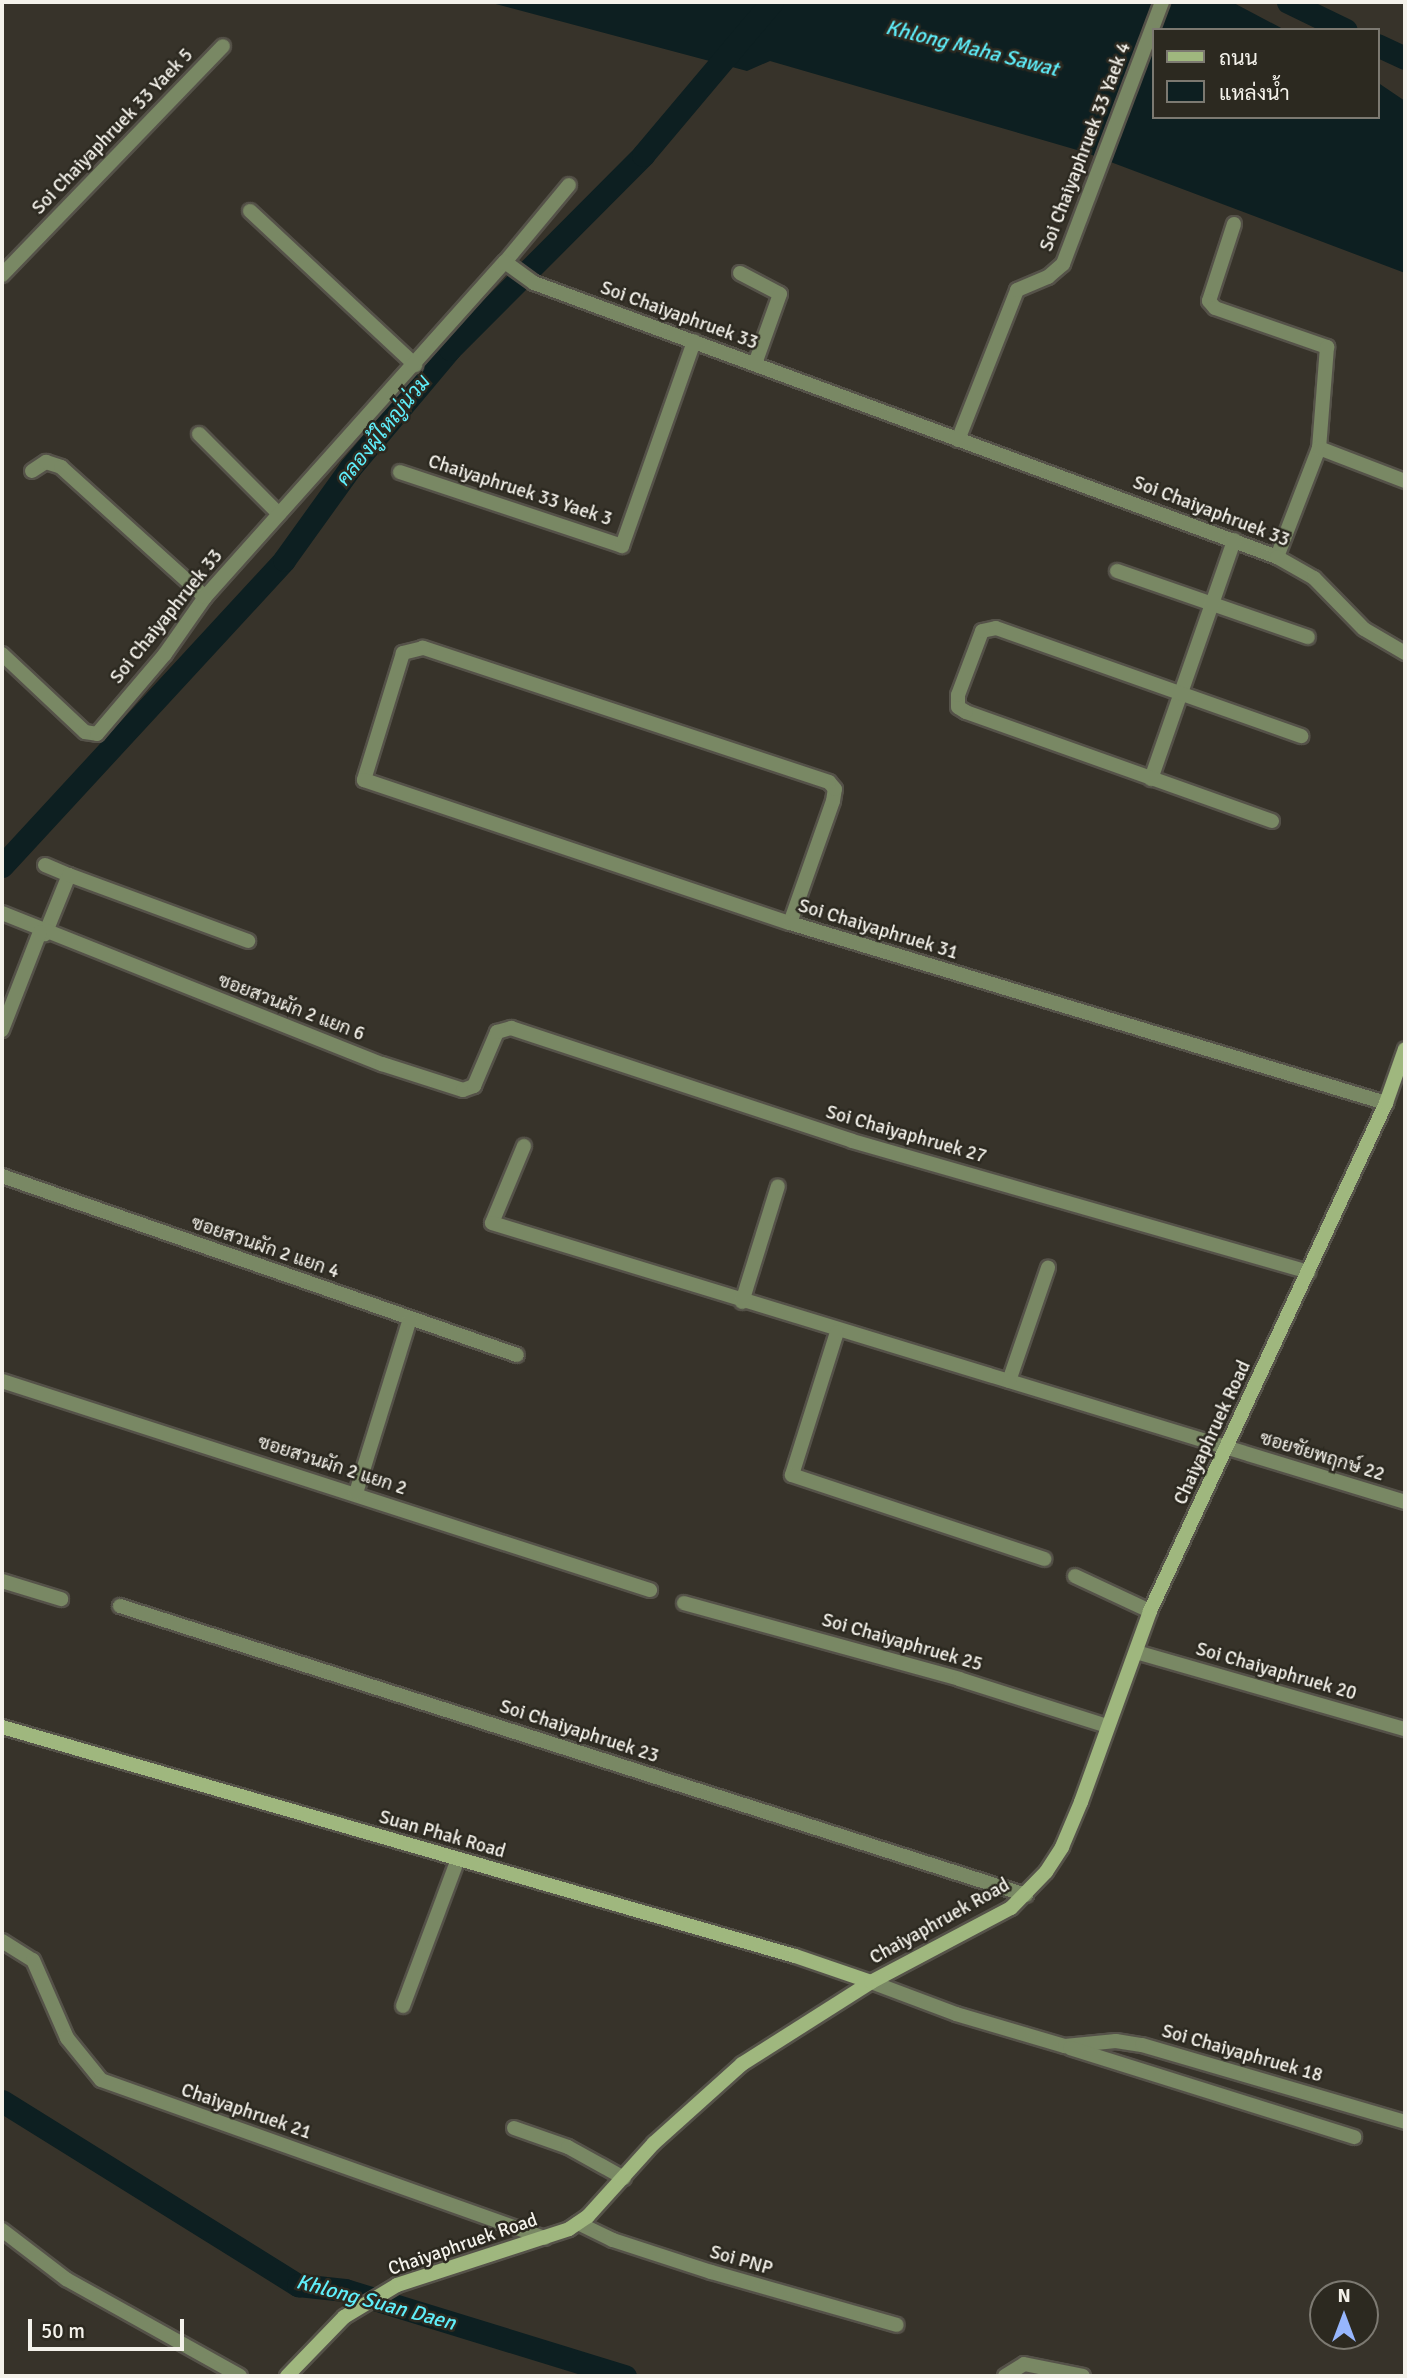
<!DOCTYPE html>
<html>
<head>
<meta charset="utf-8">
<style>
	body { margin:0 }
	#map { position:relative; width:1407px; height:2378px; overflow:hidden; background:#37332a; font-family:Signika,Sarabun,sans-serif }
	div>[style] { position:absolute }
	.water>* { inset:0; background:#0d1f21 }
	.canal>* { height:23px; margin:-11.5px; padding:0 11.5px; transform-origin:11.5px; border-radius:11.5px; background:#0d1f21 }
	.roads { filter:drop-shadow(2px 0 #555249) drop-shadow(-2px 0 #555249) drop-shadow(0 2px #555249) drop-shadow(0 -2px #555249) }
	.street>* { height:14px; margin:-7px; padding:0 7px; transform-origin:7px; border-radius:7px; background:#798864 }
	.secondary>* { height:14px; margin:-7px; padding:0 7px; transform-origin:7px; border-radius:7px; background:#9fb77e }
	span { translate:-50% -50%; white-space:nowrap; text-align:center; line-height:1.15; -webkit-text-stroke:5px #2c2920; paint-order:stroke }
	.street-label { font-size:19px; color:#f4f2eb }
	.water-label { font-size:21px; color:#5feefa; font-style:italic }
	.frame { position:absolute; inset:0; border:4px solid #f4f2eb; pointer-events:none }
	.legend { position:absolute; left:1152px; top:28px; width:228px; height:91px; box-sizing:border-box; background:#2c2920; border:2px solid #7c7971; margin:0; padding:9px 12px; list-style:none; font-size:21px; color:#f4f2eb }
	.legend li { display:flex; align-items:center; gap:14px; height:35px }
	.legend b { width:35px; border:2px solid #7c7971 }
	.north { position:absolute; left:1309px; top:2280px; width:70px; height:70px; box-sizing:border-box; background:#2c2920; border:2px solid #7c7971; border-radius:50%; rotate:0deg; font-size:19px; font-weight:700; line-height:28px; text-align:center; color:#f4f2eb }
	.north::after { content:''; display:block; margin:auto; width:24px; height:32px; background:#97b6fd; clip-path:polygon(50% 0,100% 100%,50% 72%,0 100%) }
	.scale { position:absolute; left:28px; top:2319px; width:156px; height:32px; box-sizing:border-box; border:4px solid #f4f2eb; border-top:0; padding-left:9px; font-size:21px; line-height:24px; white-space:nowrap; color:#f4f2eb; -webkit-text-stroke:5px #2c2920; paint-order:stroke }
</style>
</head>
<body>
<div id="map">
	<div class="water">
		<div style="clip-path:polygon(488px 2px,1232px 2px,1285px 30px,1153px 30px,1153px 117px,1377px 117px,1377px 82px,1405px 101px,1405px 273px,1084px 152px,770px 61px,747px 71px)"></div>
	</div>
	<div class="canal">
		<div style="left:1288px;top:2px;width:64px;rotate:25.8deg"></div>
		<div style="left:1377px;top:45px;width:31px;rotate:25deg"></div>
		<div style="left:2px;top:866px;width:416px;rotate:-47.3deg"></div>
		<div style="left:284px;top:560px;width:113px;rotate:-54.3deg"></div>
		<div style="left:350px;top:468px;width:155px;rotate:-50deg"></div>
		<div style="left:450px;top:349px;width:274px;rotate:-45.1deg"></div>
		<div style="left:643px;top:155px;width:200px;rotate:-49.9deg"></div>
		<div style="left:2px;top:2101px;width:349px;rotate:31.9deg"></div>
		<div style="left:298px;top:2285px;width:47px;rotate:6.1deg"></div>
		<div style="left:345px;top:2290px;width:293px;rotate:17.1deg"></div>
	</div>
	<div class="roads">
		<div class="street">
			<div style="left:250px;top:211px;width:226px;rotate:43deg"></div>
			<div style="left:1234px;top:224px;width:81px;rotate:108deg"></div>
			<div style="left:1209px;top:301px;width:9px;rotate:49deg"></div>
			<div style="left:1215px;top:308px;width:119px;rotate:19.2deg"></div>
			<div style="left:1327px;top:347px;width:101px;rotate:94.5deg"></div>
			<div style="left:1319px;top:448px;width:117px;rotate:111.1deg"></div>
			<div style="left:505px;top:262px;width:100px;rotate:-50.3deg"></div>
			<div style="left:740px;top:273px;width:45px;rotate:27.7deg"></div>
			<div style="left:780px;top:294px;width:74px;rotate:109.7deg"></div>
			<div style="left:2px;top:275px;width:318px;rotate:-46deg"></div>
			<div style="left:199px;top:434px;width:113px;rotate:45deg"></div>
			<div style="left:958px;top:440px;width:161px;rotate:-68.5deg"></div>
			<div style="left:1017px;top:290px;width:34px;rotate:-23deg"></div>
			<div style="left:1048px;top:277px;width:20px;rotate:-41deg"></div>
			<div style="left:1063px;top:264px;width:280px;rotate:-69.3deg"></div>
			<div style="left:1319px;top:448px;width:92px;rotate:21deg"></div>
			<div style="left:32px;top:471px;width:17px;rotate:-33deg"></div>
			<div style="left:46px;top:462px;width:16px;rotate:18deg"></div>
			<div style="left:61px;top:467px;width:194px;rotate:42.1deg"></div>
			<div style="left:400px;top:472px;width:234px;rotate:18.4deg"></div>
			<div style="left:622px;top:546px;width:217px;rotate:-70.6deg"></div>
			<div style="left:1117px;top:571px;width:202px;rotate:19.1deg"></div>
			<div style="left:2px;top:654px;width:114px;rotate:43.2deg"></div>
			<div style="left:85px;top:732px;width:12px;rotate:9deg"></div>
			<div style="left:97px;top:734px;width:105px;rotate:-49.6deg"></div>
			<div style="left:165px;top:654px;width:70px;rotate:-54.9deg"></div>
			<div style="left:205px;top:597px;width:450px;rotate:-48.2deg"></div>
			<div style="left:505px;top:262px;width:36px;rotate:36deg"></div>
			<div style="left:534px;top:283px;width:792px;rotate:20.24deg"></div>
			<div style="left:1277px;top:557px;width:43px;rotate:29.6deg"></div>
			<div style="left:1314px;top:578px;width:71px;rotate:45.6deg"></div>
			<div style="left:1364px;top:629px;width:48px;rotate:30.3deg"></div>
			<div style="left:1151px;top:779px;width:253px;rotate:-70.8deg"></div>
			<div style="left:1272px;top:821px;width:325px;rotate:-160.4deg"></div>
			<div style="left:966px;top:712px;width:9px;rotate:-148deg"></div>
			<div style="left:958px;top:707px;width:12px;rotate:-90deg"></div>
			<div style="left:958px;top:695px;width:68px;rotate:-69.4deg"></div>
			<div style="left:982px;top:631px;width:14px;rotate:-12deg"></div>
			<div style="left:996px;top:628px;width:324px;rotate:19.5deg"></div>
			<div style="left:45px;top:865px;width:26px;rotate:23deg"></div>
			<div style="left:69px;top:875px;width:64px;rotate:112.1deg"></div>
			<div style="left:69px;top:875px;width:191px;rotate:20.2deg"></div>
			<div style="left:2px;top:913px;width:409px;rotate:21.7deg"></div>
			<div style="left:382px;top:1064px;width:85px;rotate:17.8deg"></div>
			<div style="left:463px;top:1090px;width:12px;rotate:-20deg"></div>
			<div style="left:474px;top:1086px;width:59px;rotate:-66.9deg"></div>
			<div style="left:497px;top:1032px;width:15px;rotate:-16deg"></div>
			<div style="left:511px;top:1028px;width:359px;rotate:18.3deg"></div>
			<div style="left:852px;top:1141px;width:475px;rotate:16deg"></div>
			<div style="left:790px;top:923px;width:129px;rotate:-70.6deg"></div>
			<div style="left:833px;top:801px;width:12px;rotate:-81deg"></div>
			<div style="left:835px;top:789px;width:9px;rotate:-131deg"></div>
			<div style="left:829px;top:782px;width:428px;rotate:-161.7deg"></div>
			<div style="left:423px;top:648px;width:21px;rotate:166deg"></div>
			<div style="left:403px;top:653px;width:133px;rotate:107.1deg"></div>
			<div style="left:364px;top:780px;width:449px;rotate:18.6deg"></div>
			<div style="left:790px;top:923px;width:623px;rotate:16.81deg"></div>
			<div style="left:2px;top:1030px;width:105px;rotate:-68.8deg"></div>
			<div style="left:524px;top:1146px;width:83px;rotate:112.6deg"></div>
			<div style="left:492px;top:1223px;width:955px;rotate:16.99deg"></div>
			<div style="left:2px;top:1176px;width:545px;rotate:19.17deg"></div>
			<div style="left:742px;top:1302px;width:121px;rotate:-72.8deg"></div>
			<div style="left:837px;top:1332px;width:150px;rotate:107.5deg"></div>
			<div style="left:792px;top:1475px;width:266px;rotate:18.4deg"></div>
			<div style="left:2px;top:1381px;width:681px;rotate:17.88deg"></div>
			<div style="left:1009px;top:1381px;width:120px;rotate:-71deg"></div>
			<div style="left:356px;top:1493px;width:182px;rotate:-72.8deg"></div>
			<div style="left:1075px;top:1576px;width:83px;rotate:25deg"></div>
			<div style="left:2px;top:1581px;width:62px;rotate:17deg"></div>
			<div style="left:684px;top:1603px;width:285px;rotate:15.4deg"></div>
			<div style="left:959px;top:1679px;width:155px;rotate:17.6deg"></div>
			<div style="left:120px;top:1606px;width:951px;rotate:17.69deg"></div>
			<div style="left:1136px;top:1652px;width:280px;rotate:16deg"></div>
			<div style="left:2px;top:1941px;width:36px;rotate:32deg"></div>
			<div style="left:33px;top:1960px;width:85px;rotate:66.4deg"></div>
			<div style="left:67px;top:2038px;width:54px;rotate:51deg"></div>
			<div style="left:101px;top:2080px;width:471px;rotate:19.6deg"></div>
			<div style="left:871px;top:1982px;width:91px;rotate:20.6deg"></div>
			<div style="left:956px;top:2014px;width:114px;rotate:16.4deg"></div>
			<div style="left:1065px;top:2046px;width:51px;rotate:-5.6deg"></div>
			<div style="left:1116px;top:2041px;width:26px;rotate:9deg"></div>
			<div style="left:1142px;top:2045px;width:274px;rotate:16.3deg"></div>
			<div style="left:403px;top:2006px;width:157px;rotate:-69.5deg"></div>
			<div style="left:1070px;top:2048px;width:298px;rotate:17.4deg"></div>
			<div style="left:514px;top:2128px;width:57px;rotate:19.4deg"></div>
			<div style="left:568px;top:2147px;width:64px;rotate:29deg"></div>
			<div style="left:578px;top:2223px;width:39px;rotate:26deg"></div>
			<div style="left:613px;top:2240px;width:103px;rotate:18.1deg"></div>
			<div style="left:711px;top:2272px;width:193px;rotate:15.9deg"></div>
			<div style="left:2px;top:2230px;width:81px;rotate:37.4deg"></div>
			<div style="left:66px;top:2279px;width:199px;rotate:29.1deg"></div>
			<div style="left:1005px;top:2376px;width:22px;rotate:-32deg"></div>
			<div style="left:1024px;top:2364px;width:60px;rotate:11.5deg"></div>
		</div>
		<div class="secondary">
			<div style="left:2px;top:1727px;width:825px;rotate:16.11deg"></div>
			<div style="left:795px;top:1956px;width:80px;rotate:18.9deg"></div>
			<div style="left:287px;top:2376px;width:82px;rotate:-46deg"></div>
			<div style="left:344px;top:2317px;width:62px;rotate:-31.1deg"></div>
			<div style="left:397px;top:2285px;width:181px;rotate:-18deg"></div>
			<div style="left:569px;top:2229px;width:23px;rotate:-34deg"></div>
			<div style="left:588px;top:2216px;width:98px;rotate:-47.9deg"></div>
			<div style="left:654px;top:2143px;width:118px;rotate:-41.9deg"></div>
			<div style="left:742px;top:2064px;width:153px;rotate:-32.4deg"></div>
			<div style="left:871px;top:1982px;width:158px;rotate:-27.9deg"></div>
			<div style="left:1011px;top:1908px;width:50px;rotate:-45.8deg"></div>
			<div style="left:1046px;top:1872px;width:30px;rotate:-57deg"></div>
			<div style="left:1062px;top:1847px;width:49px;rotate:-67.1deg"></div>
			<div style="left:1081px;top:1802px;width:203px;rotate:-70.1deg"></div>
			<div style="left:1150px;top:1611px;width:560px;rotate:-65.08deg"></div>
			<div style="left:1386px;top:1103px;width:57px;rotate:-70.6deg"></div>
		</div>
	</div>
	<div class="street-label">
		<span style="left:113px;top:132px;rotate:-46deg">Soi Chaiyaphruek 33 Yaek 5</span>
		<span style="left:1086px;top:147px;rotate:-69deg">Soi Chaiyaphruek 33 Yaek 4</span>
		<span style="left:679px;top:316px;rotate:20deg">Soi Chaiyaphruek 33</span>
		<span style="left:520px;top:491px;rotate:18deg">Chaiyaphruek 33 Yaek 3</span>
		<span style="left:1211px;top:512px;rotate:21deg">Soi Chaiyaphruek 33</span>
		<span style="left:167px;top:617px;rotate:-51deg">Soi Chaiyaphruek 33</span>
		<span style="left:878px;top:930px;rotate:17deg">Soi Chaiyaphruek 31</span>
		<span style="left:291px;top:1008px;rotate:21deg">ซอยสวนผัก 2 แยก 6</span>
		<span style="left:906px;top:1135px;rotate:16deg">Soi Chaiyaphruek 27</span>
		<span style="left:265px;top:1248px;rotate:19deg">ซอยสวนผัก 2 แยก 4</span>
		<span style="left:1213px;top:1433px;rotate:-65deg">Chaiyaphruek Road</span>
		<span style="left:1322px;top:1457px;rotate:17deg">ซอยชัยพฤกษ์ 22</span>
		<span style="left:332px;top:1466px;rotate:18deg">ซอยสวนผัก 2 แยก 2</span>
		<span style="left:902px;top:1643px;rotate:16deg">Soi Chaiyaphruek 25</span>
		<span style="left:1276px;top:1672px;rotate:16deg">Soi Chaiyaphruek 20</span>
		<span style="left:579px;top:1732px;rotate:18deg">Soi Chaiyaphruek 23</span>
		<span style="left:442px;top:1835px;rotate:16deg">Suan Phak Road</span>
		<span style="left:940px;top:1922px;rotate:-29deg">Chaiyaphruek Road</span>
		<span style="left:1242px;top:2054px;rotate:16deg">Soi Chaiyaphruek 18</span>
		<span style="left:246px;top:2112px;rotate:19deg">Chaiyaphruek 21</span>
		<span style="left:463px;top:2245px;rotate:-19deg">Chaiyaphruek Road</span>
		<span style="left:741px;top:2261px;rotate:16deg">Soi PNP</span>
	</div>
	<div class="water-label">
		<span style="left:972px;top:48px;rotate:14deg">Khlong Maha Sawat</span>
		<span style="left:383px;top:430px;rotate:-51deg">คลองผู้ใหญ่น่วม</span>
		<span style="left:376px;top:2302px;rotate:15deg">Khlong Suan Daen</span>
	</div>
	<div class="frame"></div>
	<ul class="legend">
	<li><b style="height:9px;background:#9fb77e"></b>ถนน</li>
	<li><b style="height:19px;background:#0d1f21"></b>แหล่งน้ำ</li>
	</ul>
	<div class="north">N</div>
	<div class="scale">50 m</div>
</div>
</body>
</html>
